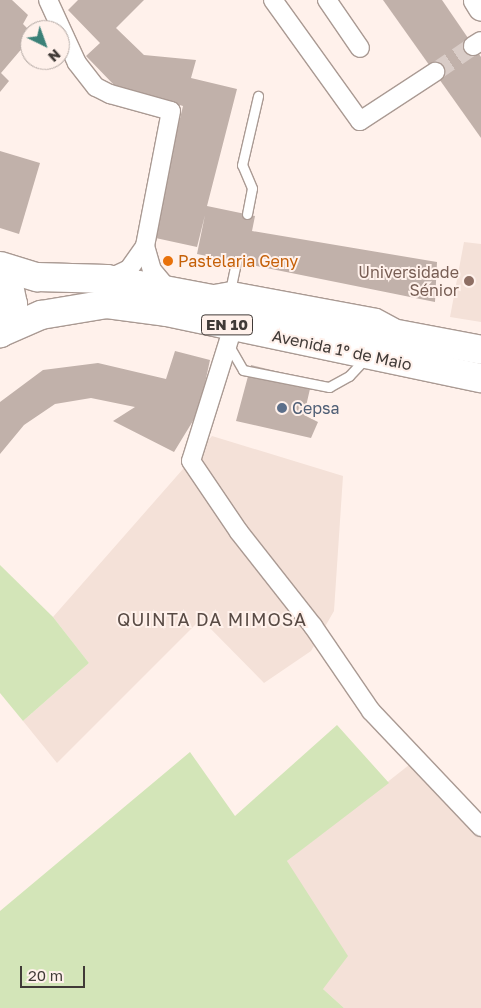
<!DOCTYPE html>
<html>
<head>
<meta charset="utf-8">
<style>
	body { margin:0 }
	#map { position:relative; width:481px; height:1008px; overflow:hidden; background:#fff1eb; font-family:"Golos Text",sans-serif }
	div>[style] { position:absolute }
	.built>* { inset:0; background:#f4e1d8 }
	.green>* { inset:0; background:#d3e5b8 }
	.building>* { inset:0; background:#c1b1aa }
	.street-tunnel>* { height:18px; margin-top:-9px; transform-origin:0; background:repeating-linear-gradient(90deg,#d9ccc7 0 18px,transparent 0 27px) }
	.roads { filter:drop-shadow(1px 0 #aa9a93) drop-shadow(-1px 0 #aa9a93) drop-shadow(0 1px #aa9a93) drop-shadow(0 -1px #aa9a93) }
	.lane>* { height:9px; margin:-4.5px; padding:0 4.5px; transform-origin:4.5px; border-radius:4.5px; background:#fff }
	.street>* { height:18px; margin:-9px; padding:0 9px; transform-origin:9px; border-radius:9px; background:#fff }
	.secondary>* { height:25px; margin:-12.5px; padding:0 12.5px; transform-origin:12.5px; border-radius:12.5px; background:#fff }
	.primary>* { height:28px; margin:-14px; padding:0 14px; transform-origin:14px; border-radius:14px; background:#fff }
	.dots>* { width:14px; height:14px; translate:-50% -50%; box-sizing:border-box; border:2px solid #fff1eb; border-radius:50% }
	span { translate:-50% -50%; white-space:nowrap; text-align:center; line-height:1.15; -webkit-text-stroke:4px #fff1eb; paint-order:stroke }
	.shield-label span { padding:1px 4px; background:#fff1eb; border:1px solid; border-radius:4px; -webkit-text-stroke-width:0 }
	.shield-label { font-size:15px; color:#403a37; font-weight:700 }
	.food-label { font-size:16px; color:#c56008 }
	.left { translate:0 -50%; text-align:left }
	.education-label { font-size:16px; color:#785e54 }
	.right { translate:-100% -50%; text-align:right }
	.street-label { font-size:16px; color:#403a37 }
	.service-label { font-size:16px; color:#4e5e75 }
	.neighbourhood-label { font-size:18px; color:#594b45; letter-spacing:1px }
	.north { position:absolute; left:20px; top:20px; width:50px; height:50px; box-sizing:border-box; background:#fff1eb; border:1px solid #b3a8a3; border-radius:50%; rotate:138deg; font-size:14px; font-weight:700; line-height:20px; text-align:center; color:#403a37 }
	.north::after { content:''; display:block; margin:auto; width:18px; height:22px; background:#3b8178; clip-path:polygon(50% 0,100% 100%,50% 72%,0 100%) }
	.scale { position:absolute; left:20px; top:966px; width:65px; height:22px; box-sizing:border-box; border:2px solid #403a37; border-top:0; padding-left:6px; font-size:15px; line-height:18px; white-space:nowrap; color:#403a37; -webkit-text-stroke:4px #fff1eb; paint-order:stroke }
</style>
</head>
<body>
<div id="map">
	<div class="built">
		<div style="clip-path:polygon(464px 242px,481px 244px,481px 322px,450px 317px)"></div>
		<div style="clip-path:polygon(212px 436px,343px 476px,334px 611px,311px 651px,264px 683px,201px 619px,57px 763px,23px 721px,89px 663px,53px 617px)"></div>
		<div style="clip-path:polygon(423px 754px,481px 813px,481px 1008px,344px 1008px,323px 989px,287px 861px)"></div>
	</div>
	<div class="green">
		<div style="clip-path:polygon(0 565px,53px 617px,89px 663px,23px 721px,0 693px)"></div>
		<div style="clip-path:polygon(337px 725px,389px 783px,287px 861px,348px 956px,323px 989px,344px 1008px,0 1008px,0 911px,190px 752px,235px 816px)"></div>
	</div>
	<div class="building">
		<div style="clip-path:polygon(0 0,12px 0,28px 15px,23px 24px,30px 31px,30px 39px,1px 73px,9px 81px,0 92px)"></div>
		<div style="clip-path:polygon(78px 0,144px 0,116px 28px,144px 55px,196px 60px,191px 78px,237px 89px,207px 206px,255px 216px,252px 231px,437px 262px,435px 302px,197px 254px,205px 215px,197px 247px,151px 237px,183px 106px,115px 86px,86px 56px,100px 43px,68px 10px)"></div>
		<div style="clip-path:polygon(383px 0,442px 0,481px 57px,481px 138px)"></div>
		<div style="clip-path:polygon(0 151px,40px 163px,19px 234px,0 228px)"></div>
		<div style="clip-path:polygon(175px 351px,210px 360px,199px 411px,174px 452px,113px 421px,135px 407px,91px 398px,55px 404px,24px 425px,0 454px,0 402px,43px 370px,98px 363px,166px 379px)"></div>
		<div style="clip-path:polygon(251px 365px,312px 380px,304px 415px,318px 422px,311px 438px,236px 421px)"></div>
	</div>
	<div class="street-tunnel">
		<div style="left:435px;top:72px;width:46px;rotate:-34.4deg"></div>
	</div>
	<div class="roads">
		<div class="lane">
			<div style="left:247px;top:214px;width:26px;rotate:-79deg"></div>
			<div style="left:252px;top:188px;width:25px;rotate:-113deg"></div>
			<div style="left:242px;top:165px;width:71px;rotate:-76.9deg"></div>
			<div style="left:231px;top:286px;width:25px;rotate:-78deg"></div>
			<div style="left:214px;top:289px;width:17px;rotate:-10deg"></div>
			<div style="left:231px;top:286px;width:148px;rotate:10.5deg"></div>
			<div style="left:377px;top:313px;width:21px;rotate:28deg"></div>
			<div style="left:228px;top:344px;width:30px;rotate:60deg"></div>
			<div style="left:243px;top:370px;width:88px;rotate:11.2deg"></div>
			<div style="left:329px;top:387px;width:23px;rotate:-29deg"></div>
			<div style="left:349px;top:376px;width:23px;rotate:-47deg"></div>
		</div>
		<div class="street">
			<div style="left:48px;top:0;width:69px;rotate:65.3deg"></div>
			<div style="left:77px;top:63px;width:31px;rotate:52deg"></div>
			<div style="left:96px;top:87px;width:16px;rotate:27deg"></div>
			<div style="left:110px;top:94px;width:63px;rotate:15.6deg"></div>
			<div style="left:171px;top:111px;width:137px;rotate:100.9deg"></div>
			<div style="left:145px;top:246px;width:25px;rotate:74deg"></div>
			<div style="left:152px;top:270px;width:26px;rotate:50deg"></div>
			<div style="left:273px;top:0;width:149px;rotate:54.3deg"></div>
			<div style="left:360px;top:121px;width:90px;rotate:-33.2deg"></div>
			<div style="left:327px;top:0;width:58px;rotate:55.5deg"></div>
			<div style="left:473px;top:46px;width:9px;rotate:-32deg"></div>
			<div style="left:108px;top:279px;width:23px;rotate:-25deg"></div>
			<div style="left:129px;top:269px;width:28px;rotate:-55deg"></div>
			<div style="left:233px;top:327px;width:140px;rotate:107.4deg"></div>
			<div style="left:191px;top:461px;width:86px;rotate:55.9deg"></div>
			<div style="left:239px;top:532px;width:120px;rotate:51.8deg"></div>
			<div style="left:313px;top:626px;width:103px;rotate:55.7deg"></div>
			<div style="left:371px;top:711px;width:160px;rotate:46.5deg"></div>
		</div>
		<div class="secondary">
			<div style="left:476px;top:0;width:9px;rotate:58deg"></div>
		</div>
		<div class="primary">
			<div style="left:0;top:266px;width:39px;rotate:17deg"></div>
			<div style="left:37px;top:277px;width:70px;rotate:1.6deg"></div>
			<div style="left:107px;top:279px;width:32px;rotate:11deg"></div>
			<div style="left:138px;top:285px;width:349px;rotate:10.7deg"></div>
			<div style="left:0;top:271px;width:13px;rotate:51deg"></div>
			<div style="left:8px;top:281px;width:24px;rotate:78deg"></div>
			<div style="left:13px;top:304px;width:11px;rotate:105deg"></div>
			<div style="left:10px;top:315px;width:21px;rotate:119deg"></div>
			<div style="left:0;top:333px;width:45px;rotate:-23.7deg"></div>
			<div style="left:41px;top:315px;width:67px;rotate:-9.5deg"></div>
			<div style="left:107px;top:304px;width:61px;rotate:7.6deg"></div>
			<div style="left:167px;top:312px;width:321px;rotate:11.9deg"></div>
		</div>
	</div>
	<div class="dots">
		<div style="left:168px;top:261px;background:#e8710a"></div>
		<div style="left:469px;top:281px;background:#8d6e63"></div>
		<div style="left:282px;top:408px;background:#5c6f8a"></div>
	</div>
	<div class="shield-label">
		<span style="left:227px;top:325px">EN 10</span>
	</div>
	<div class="food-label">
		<span class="left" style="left:178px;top:261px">Pastelaria Geny</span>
	</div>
	<div class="education-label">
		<span class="right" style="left:459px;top:281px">Universidade<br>Sénior</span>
	</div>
	<div class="street-label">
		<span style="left:342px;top:350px;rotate:12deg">Avenida 1º de Maio</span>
	</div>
	<div class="service-label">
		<span class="left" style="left:292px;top:408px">Cepsa</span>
	</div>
	<div class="neighbourhood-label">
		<span style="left:212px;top:619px">QUINTA DA MIMOSA</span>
	</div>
	<div class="north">N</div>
	<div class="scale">20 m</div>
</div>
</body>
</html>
